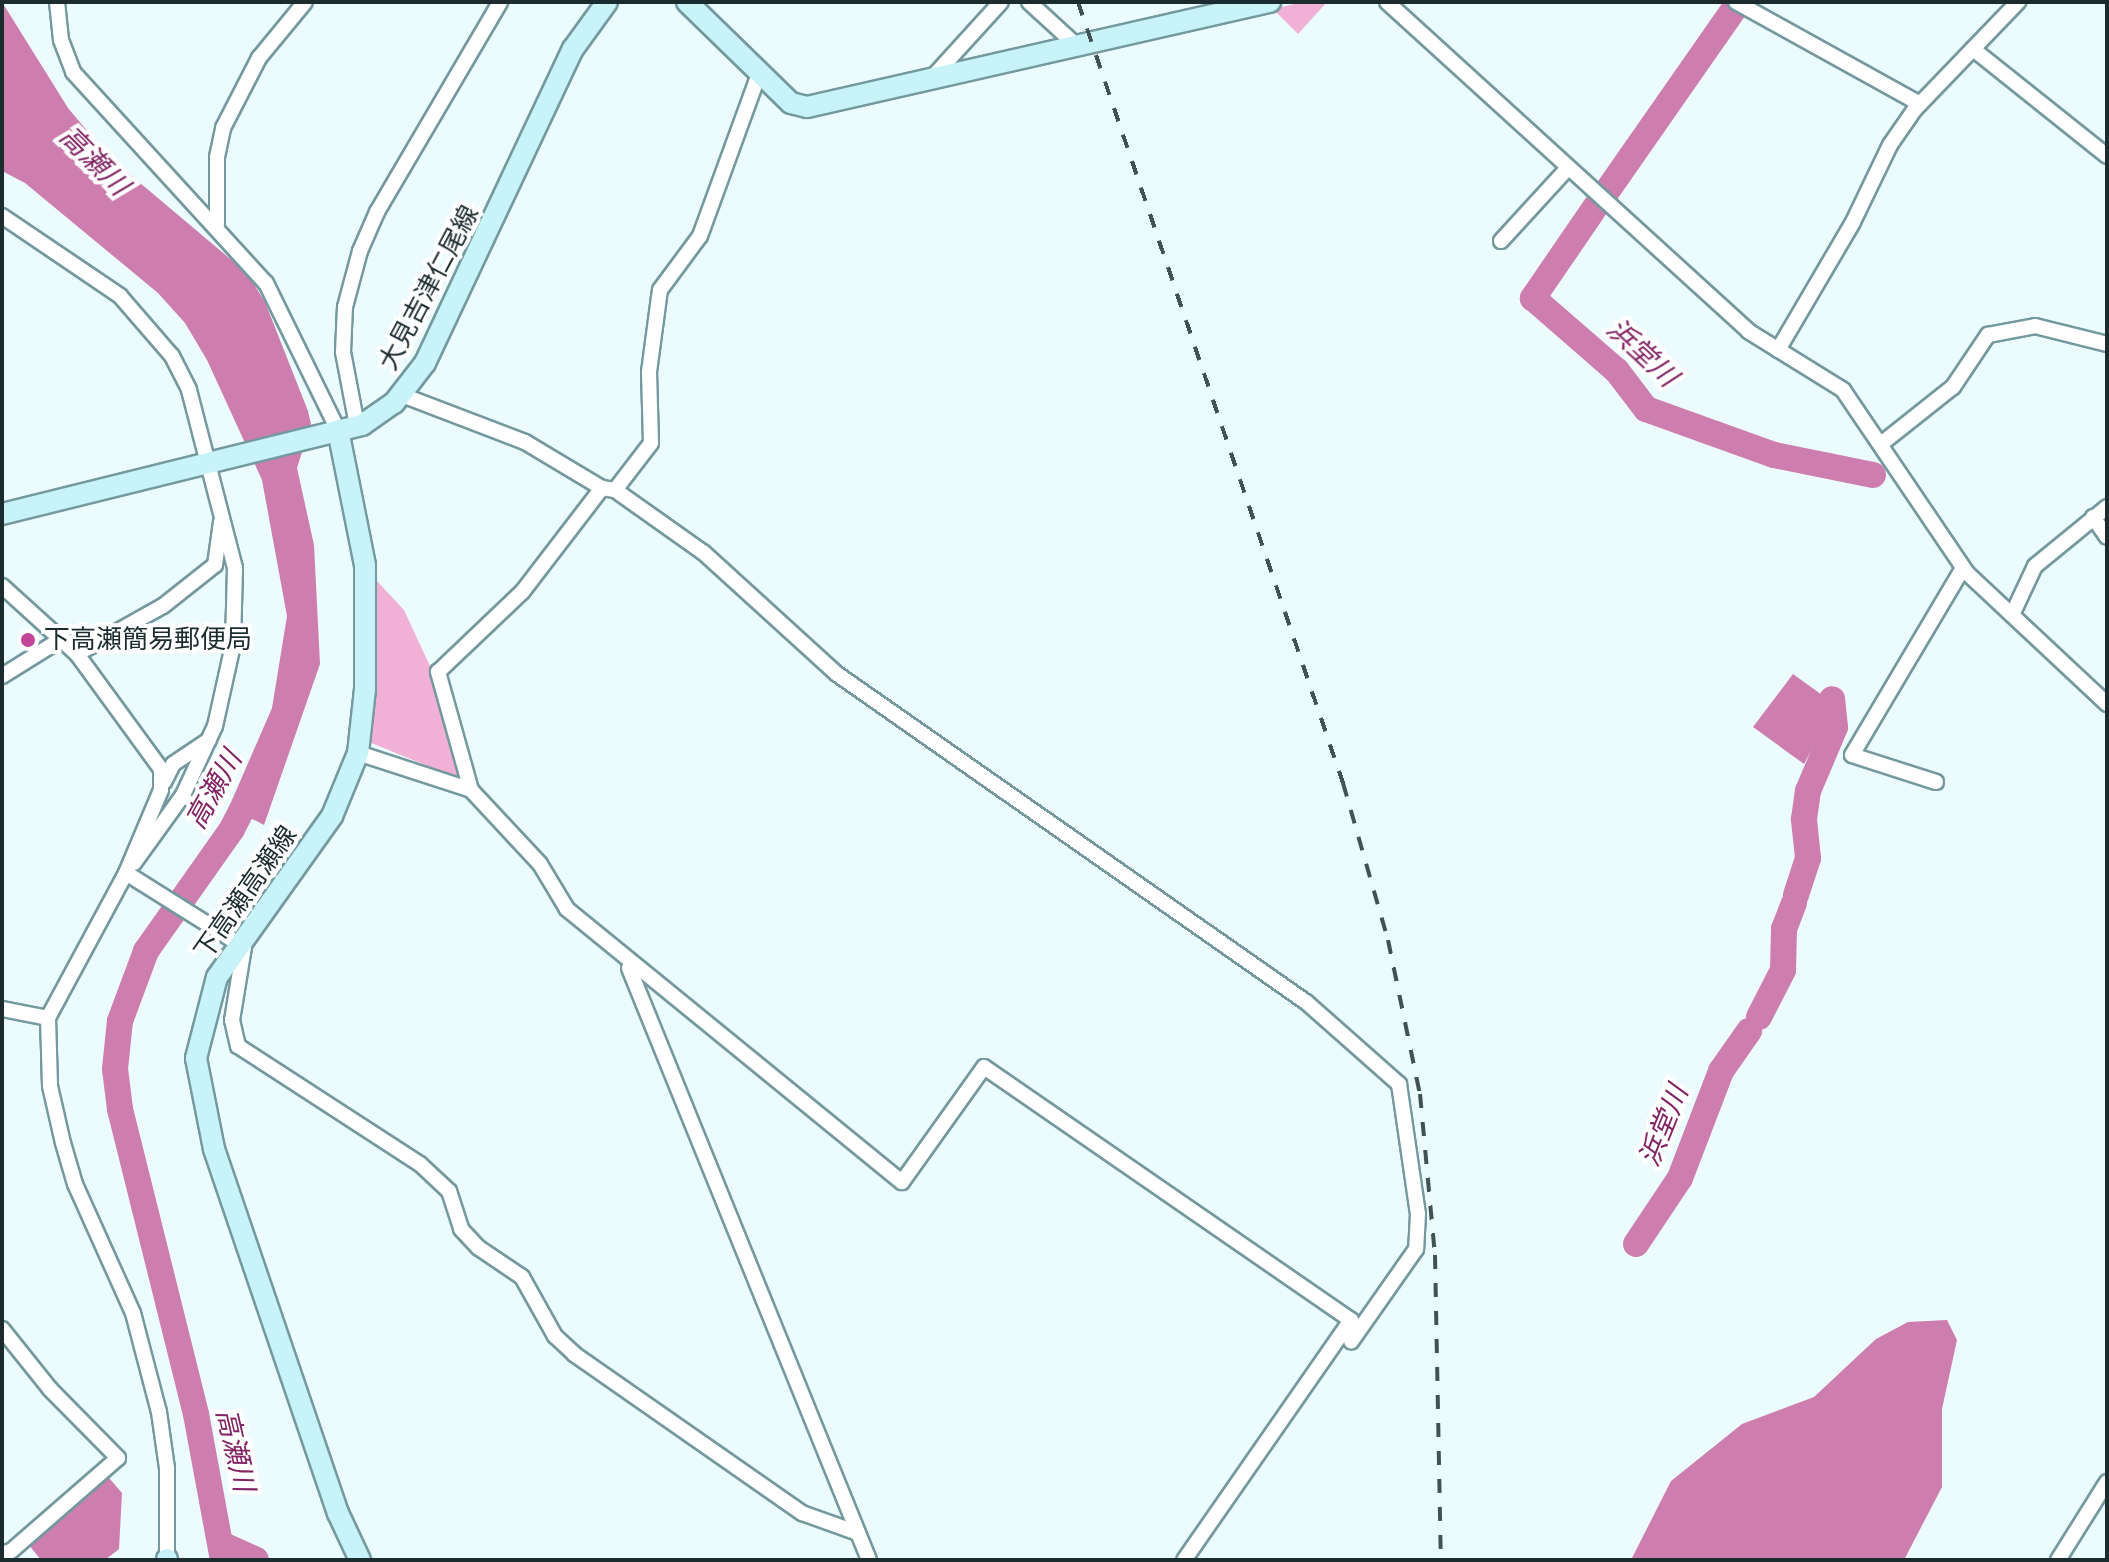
<!DOCTYPE html>
<html>
<head>
<meta charset="utf-8">
<style>
	body { margin:0 }
	#map { position:relative; width:2109px; height:1562px; overflow:hidden; background:#ecfbfe; font-family:Arial,"Noto Sans JP",sans-serif }
	div>[style] { position:absolute }
	.green>* { inset:0; background:#f1b0d6 }
	.water>* { inset:0; background:#cd7dae }
	.river>* { height:26px; margin:-13px; padding:0 13px; transform-origin:13px; border-radius:13px; background:#cd7dae }
	.roads { filter:drop-shadow(2px 0 #74999e) drop-shadow(-2px 0 #74999e) drop-shadow(0 2px #74999e) drop-shadow(0 -2px #74999e) }
	.street>* { height:14px; margin:-7px; padding:0 7px; transform-origin:7px; border-radius:7px; background:#fff }
	.secondary>* { height:20px; margin:-10px; padding:0 10px; transform-origin:10px; border-radius:10px; background:#c8f4f9 }
	.rail>* { height:4px; margin-top:-2px; transform-origin:0; background:repeating-linear-gradient(90deg,#425254 0 14px,transparent 0 28px) }
	.dots>* { width:22px; height:22px; translate:-50% -50%; box-sizing:border-box; border:4px solid #fff; border-radius:50% }
	span { translate:-50% -50%; white-space:nowrap; text-align:center; line-height:1.15; -webkit-text-stroke:8px #fff; paint-order:stroke }
	.street-label { font-size:26px; color:#1c2c2e }
	.poi-label { font-size:26px; color:#1c2c2e }
	.left { translate:0 -50%; text-align:left }
	.water-label { font-size:28px; color:#822464; font-style:italic }
	.frame { position:absolute; inset:0; border:4px solid #1c2c2e; pointer-events:none }
</style>
</head>
<body>
<div id="map">
	<div class="green">
		<div style="clip-path:polygon(1303px 2px,1327px 2px,1298px 34px,1273px 9px)"></div>
		<div style="clip-path:polygon(375px 579px,404px 610px,435px 677px,462px 780px,364px 740px)"></div>
	</div>
	<div class="water">
		<div style="clip-path:polygon(2px 2px,68px 108px,108px 156px,247px 273px,265px 302px,308px 411px,311px 424px,297px 468px,314px 545px,320px 664px,264px 825px,229px 807px,272px 708px,287px 616px,262px 480px,207px 360px,185px 323px,158px 293px,25px 183px,2px 171px)"></div>
		<div style="clip-path:polygon(1793px 674px,1822px 695px,1823px 728px,1804px 764px,1753px 727px)"></div>
		<div style="clip-path:polygon(1947px 1320px,1957px 1340px,1942px 1409px,1942px 1487px,1904px 1560px,1631px 1560px,1671px 1481px,1742px 1424px,1814px 1397px,1876px 1339px,1908px 1322px)"></div>
		<div style="clip-path:polygon(109px 1478px,122px 1493px,119px 1549px,105px 1560px,41px 1560px,29px 1545px)"></div>
	</div>
	<div class="river">
		<div style="left:1605px;top:194px;width:234px;rotate:-55.1deg"></div>
		<div style="left:1596px;top:206px;width:112px;rotate:124.4deg"></div>
		<div style="left:1533px;top:298px;width:111px;rotate:41deg"></div>
		<div style="left:1617px;top:371px;width:48px;rotate:52.7deg"></div>
		<div style="left:1646px;top:409px;width:136px;rotate:19.8deg"></div>
		<div style="left:1774px;top:455px;width:101px;rotate:11.4deg"></div>
		<div style="left:1796px;top:895px;width:39px;rotate:-72deg"></div>
		<div style="left:1808px;top:858px;width:39px;rotate:-96deg"></div>
		<div style="left:1804px;top:819px;width:28px;rotate:-82deg"></div>
		<div style="left:1808px;top:791px;width:69px;rotate:-67.1deg"></div>
		<div style="left:1835px;top:727px;width:28px;rotate:-96deg"></div>
		<div style="left:1759px;top:1017px;width:53px;rotate:-62.9deg"></div>
		<div style="left:1783px;top:970px;width:41px;rotate:-88.6deg"></div>
		<div style="left:1784px;top:929px;width:28px;rotate:-69deg"></div>
		<div style="left:1636px;top:1244px;width:79px;rotate:-56.3deg"></div>
		<div style="left:1680px;top:1178px;width:115px;rotate:-69deg"></div>
		<div style="left:1721px;top:1071px;width:49px;rotate:-55deg"></div>
		<div style="left:223px;top:1545px;width:36px;rotate:24deg"></div>
		<div style="left:223px;top:1560px;width:148px;rotate:-100.5deg"></div>
		<div style="left:196px;top:1414px;width:314px;rotate:-104deg"></div>
		<div style="left:120px;top:1109px;width:40px;rotate:-97.1deg"></div>
		<div style="left:115px;top:1069px;width:48px;rotate:-84.1deg"></div>
		<div style="left:120px;top:1021px;width:75px;rotate:-69.6deg"></div>
		<div style="left:146px;top:951px;width:149px;rotate:-54.8deg"></div>
		<div style="left:232px;top:829px;width:53px;rotate:-62.9deg"></div>
	</div>
	<div class="roads">
		<div class="street">
			<div style="left:57px;top:2px;width:38px;rotate:84deg"></div>
			<div style="left:61px;top:40px;width:34px;rotate:69deg"></div>
			<div style="left:73px;top:72px;width:286px;rotate:47.6deg"></div>
			<div style="left:266px;top:283px;width:164px;rotate:63.9deg"></div>
			<div style="left:1029px;top:2px;width:65px;rotate:42.5deg"></div>
			<div style="left:1387px;top:2px;width:488px;rotate:42.3deg"></div>
			<div style="left:1748px;top:331px;width:112px;rotate:31.8deg"></div>
			<div style="left:1843px;top:390px;width:221px;rotate:55.9deg"></div>
			<div style="left:1967px;top:573px;width:192px;rotate:43.1deg"></div>
			<div style="left:1736px;top:2px;width:210px;rotate:29deg"></div>
			<div style="left:1973px;top:49px;width:171px;rotate:38.6deg"></div>
			<div style="left:931px;top:79px;width:104px;rotate:-47.7deg"></div>
			<div style="left:2px;top:216px;width:143px;rotate:34.1deg"></div>
			<div style="left:120px;top:296px;width:79px;rotate:49.1deg"></div>
			<div style="left:172px;top:356px;width:38px;rotate:63deg"></div>
			<div style="left:189px;top:390px;width:184px;rotate:75.5deg"></div>
			<div style="left:235px;top:568px;width:77px;rotate:91.5deg"></div>
			<div style="left:233px;top:645px;width:83px;rotate:102.5deg"></div>
			<div style="left:215px;top:726px;width:76px;rotate:114.9deg"></div>
			<div style="left:183px;top:795px;width:84px;rotate:125.8deg"></div>
			<div style="left:217px;top:224px;width:67px;rotate:-90deg"></div>
			<div style="left:217px;top:157px;width:30px;rotate:-78deg"></div>
			<div style="left:223px;top:128px;width:79px;rotate:-62.8deg"></div>
			<div style="left:259px;top:58px;width:72px;rotate:-50.6deg"></div>
			<div style="left:1501px;top:241px;width:99px;rotate:-47.5deg"></div>
			<div style="left:1778px;top:350px;width:148px;rotate:-59.6deg"></div>
			<div style="left:1853px;top:222px;width:85px;rotate:-64.3deg"></div>
			<div style="left:1890px;top:145px;width:44px;rotate:-55.2deg"></div>
			<div style="left:1915px;top:109px;width:149px;rotate:-46.1deg"></div>
			<div style="left:402px;top:395px;width:132px;rotate:20.9deg"></div>
			<div style="left:525px;top:442px;width:90px;rotate:30.9deg"></div>
			<div style="left:602px;top:488px;width:13px;rotate:9deg"></div>
			<div style="left:615px;top:490px;width:109px;rotate:35.3deg"></div>
			<div style="left:704px;top:553px;width:180px;rotate:42.3deg"></div>
			<div style="left:837px;top:674px;width:572px;rotate:34.97deg"></div>
			<div style="left:1306px;top:1002px;width:124px;rotate:41.4deg"></div>
			<div style="left:1399px;top:1084px;width:131px;rotate:81.7deg"></div>
			<div style="left:1418px;top:1214px;width:35px;rotate:93deg"></div>
			<div style="left:1416px;top:1249px;width:113px;rotate:125deg"></div>
			<div style="left:362px;top:425px;width:12px;rotate:-125deg"></div>
			<div style="left:355px;top:415px;width:64px;rotate:-100.8deg"></div>
			<div style="left:343px;top:352px;width:45px;rotate:-87.5deg"></div>
			<div style="left:345px;top:307px;width:58px;rotate:-75deg"></div>
			<div style="left:360px;top:251px;width:43px;rotate:-66.4deg"></div>
			<div style="left:377px;top:212px;width:243px;rotate:-59.6deg"></div>
			<div style="left:1881px;top:444px;width:92px;rotate:-38.4deg"></div>
			<div style="left:1953px;top:387px;width:63px;rotate:-56.1deg"></div>
			<div style="left:1988px;top:335px;width:48px;rotate:-10.8deg"></div>
			<div style="left:2035px;top:326px;width:74px;rotate:14deg"></div>
			<div style="left:615px;top:490px;width:59px;rotate:-52.5deg"></div>
			<div style="left:651px;top:443px;width:71px;rotate:-91.6deg"></div>
			<div style="left:649px;top:372px;width:83px;rotate:-82.4deg"></div>
			<div style="left:660px;top:290px;width:67px;rotate:-53.5deg"></div>
			<div style="left:700px;top:236px;width:172px;rotate:-70deg"></div>
			<div style="left:2093px;top:517px;width:24px;rotate:55deg"></div>
			<div style="left:2px;top:586px;width:101px;rotate:42.2deg"></div>
			<div style="left:77px;top:654px;width:142px;rotate:53.9deg"></div>
			<div style="left:161px;top:769px;width:21px;rotate:90deg"></div>
			<div style="left:161px;top:790px;width:90px;rotate:112.9deg"></div>
			<div style="left:126px;top:873px;width:165px;rotate:118.3deg"></div>
			<div style="left:48px;top:1018px;width:68px;rotate:88.3deg"></div>
			<div style="left:50px;top:1086px;width:58px;rotate:77.2deg"></div>
			<div style="left:63px;top:1143px;width:43px;rotate:73.7deg"></div>
			<div style="left:75px;top:1184px;width:141px;rotate:65.8deg"></div>
			<div style="left:133px;top:1313px;width:102px;rotate:75.3deg"></div>
			<div style="left:159px;top:1412px;width:57px;rotate:81.9deg"></div>
			<div style="left:167px;top:1468px;width:91px;rotate:90deg"></div>
			<div style="left:2012px;top:615px;width:54px;rotate:-64.9deg"></div>
			<div style="left:2035px;top:566px;width:93px;rotate:-39.3deg"></div>
			<div style="left:77px;top:654px;width:98px;rotate:-29.2deg"></div>
			<div style="left:163px;top:606px;width:66px;rotate:-38.3deg"></div>
			<div style="left:215px;top:565px;width:43px;rotate:-82.1deg"></div>
			<div style="left:2px;top:676px;width:72px;rotate:-31.9deg"></div>
			<div style="left:358px;top:753px;width:119px;rotate:18.1deg"></div>
			<div style="left:471px;top:790px;width:101px;rotate:47deg"></div>
			<div style="left:540px;top:864px;width:52px;rotate:59deg"></div>
			<div style="left:567px;top:909px;width:432px;rotate:39.2deg"></div>
			<div style="left:902px;top:1182px;width:141px;rotate:-54.5deg"></div>
			<div style="left:984px;top:1067px;width:446px;rotate:34.6deg"></div>
			<div style="left:1351px;top:1320px;width:292px;rotate:124.8deg"></div>
			<div style="left:164px;top:782px;width:20px;rotate:-63deg"></div>
			<div style="left:173px;top:764px;width:43px;rotate:-33.7deg"></div>
			<div style="left:1936px;top:782px;width:88px;rotate:-162.2deg"></div>
			<div style="left:1852px;top:755px;width:217px;rotate:-59.3deg"></div>
			<div style="left:471px;top:790px;width:123px;rotate:-105.6deg"></div>
			<div style="left:438px;top:672px;width:117px;rotate:-43.6deg"></div>
			<div style="left:523px;top:591px;width:130px;rotate:-52.5deg"></div>
			<div style="left:126px;top:873px;width:139px;rotate:32.1deg"></div>
			<div style="left:244px;top:947px;width:74px;rotate:99.3deg"></div>
			<div style="left:232px;top:1020px;width:27px;rotate:77deg"></div>
			<div style="left:238px;top:1046px;width:217px;rotate:33deg"></div>
			<div style="left:420px;top:1164px;width:40px;rotate:43deg"></div>
			<div style="left:449px;top:1191px;width:40px;rotate:72deg"></div>
			<div style="left:461px;top:1229px;width:26px;rotate:47deg"></div>
			<div style="left:479px;top:1248px;width:52px;rotate:34deg"></div>
			<div style="left:522px;top:1277px;width:68px;rotate:60.8deg"></div>
			<div style="left:555px;top:1336px;width:26px;rotate:43deg"></div>
			<div style="left:574px;top:1354px;width:278px;rotate:34.9deg"></div>
			<div style="left:802px;top:1513px;width:59px;rotate:19.7deg"></div>
			<div style="left:629px;top:968px;width:639px;rotate:67.93deg"></div>
			<div style="left:2px;top:1009px;width:47px;rotate:11.1deg"></div>
			<div style="left:2px;top:1329px;width:77px;rotate:51.3deg"></div>
			<div style="left:50px;top:1389px;width:97px;rotate:45.4deg"></div>
			<div style="left:118px;top:1458px;width:142px;rotate:139deg"></div>
			<div style="left:11px;top:1551px;width:9px;rotate:162deg"></div>
			<div style="left:2058px;top:1560px;width:92px;rotate:-57.9deg"></div>
		</div>
		<div class="secondary">
			<div style="left:687px;top:2px;width:145px;rotate:44.2deg"></div>
			<div style="left:791px;top:103px;width:16px;rotate:14deg"></div>
			<div style="left:807px;top:107px;width:475px;rotate:-12.8deg"></div>
			<div style="left:338px;top:430px;width:138px;rotate:78.7deg"></div>
			<div style="left:365px;top:565px;width:124px;rotate:90deg"></div>
			<div style="left:365px;top:689px;width:64px;rotate:96.2deg"></div>
			<div style="left:358px;top:753px;width:68px;rotate:112.4deg"></div>
			<div style="left:332px;top:816px;width:198px;rotate:125.5deg"></div>
			<div style="left:217px;top:977px;width:84px;rotate:104.5deg"></div>
			<div style="left:196px;top:1058px;width:93px;rotate:78.8deg"></div>
			<div style="left:214px;top:1149px;width:385px;rotate:71.2deg"></div>
			<div style="left:338px;top:1513px;width:52px;rotate:64.9deg"></div>
			<div style="left:2px;top:514px;width:371px;rotate:-13.9deg"></div>
			<div style="left:362px;top:425px;width:39px;rotate:-35deg"></div>
			<div style="left:394px;top:403px;width:51px;rotate:-52.2deg"></div>
			<div style="left:425px;top:363px;width:347px;rotate:-64.8deg"></div>
			<div style="left:573px;top:49px;width:58px;rotate:-54.1deg"></div>
			<div style="left:167px;top:1559px;width:1px;rotate:90deg"></div>
		</div>
	</div>
	<div class="rail">
		<div style="left:1078px;top:2px;width:825px;rotate:71.26deg"></div>
		<div style="left:1343px;top:783px;width:163px;rotate:74deg"></div>
		<div style="left:1388px;top:940px;width:157px;rotate:78.3deg"></div>
		<div style="left:1420px;top:1094px;width:162px;rotate:84.7deg"></div>
		<div style="left:1435px;top:1255px;width:305px;rotate:88.9deg"></div>
	</div>
	<div class="dots">
		<div style="left:28px;top:640px;background:#c34799"></div>
	</div>
	<div class="street-label">
		<span style="left:429px;top:288px;rotate:-62deg">大見吉津仁尾線</span>
		<span style="left:246px;top:893px;rotate:-55deg">下高瀬高瀬線</span>
	</div>
	<div class="poi-label">
		<span class="left" style="left:44px;top:640px">下高瀬簡易郵便局</span>
	</div>
	<div class="water-label">
		<span style="left:94px;top:161px;rotate:45deg">高瀬川</span>
		<span style="left:1642px;top:353px;rotate:43deg">浜堂川</span>
		<span style="left:214px;top:790px;rotate:-61deg">高瀬川</span>
		<span style="left:1664px;top:1126px;rotate:-68deg">浜堂川</span>
		<span style="left:235px;top:1450px;rotate:77deg">高瀬川</span>
	</div>
	<div class="frame"></div>
</div>
</body>
</html>
